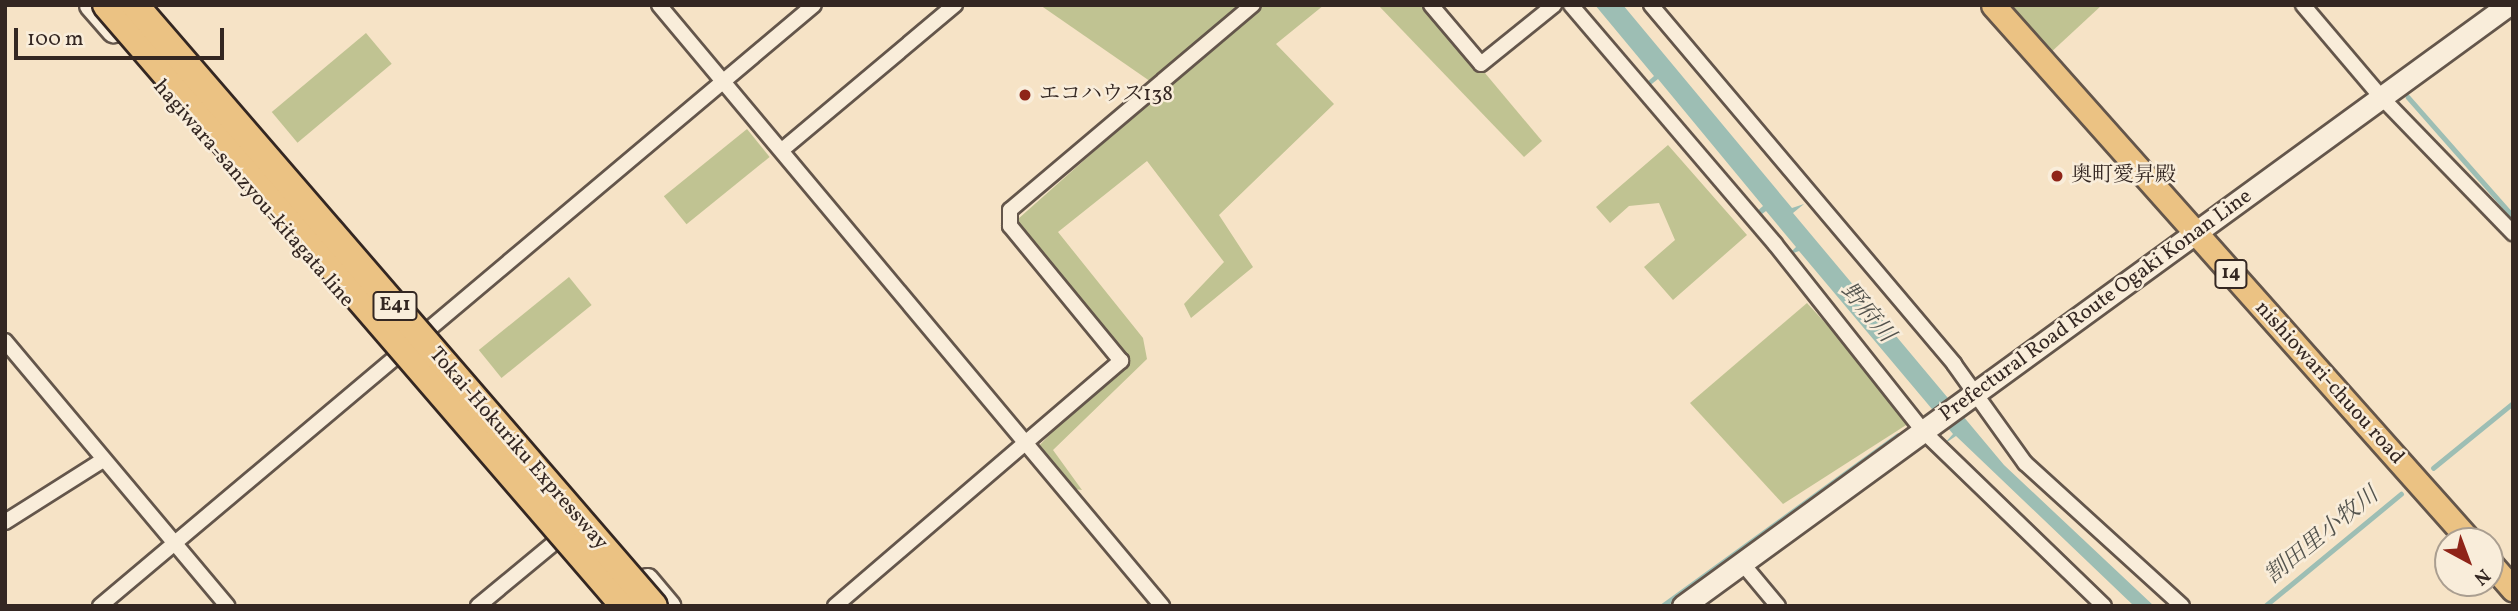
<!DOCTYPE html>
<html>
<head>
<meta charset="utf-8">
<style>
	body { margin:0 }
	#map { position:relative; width:2518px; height:611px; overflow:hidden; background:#f6e3c6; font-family:Vollkorn,"Noto Serif JP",serif }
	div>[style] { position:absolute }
	.green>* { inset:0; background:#c0c392; transform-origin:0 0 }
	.water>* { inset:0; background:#9dbeb4 }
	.stream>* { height:4.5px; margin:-2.25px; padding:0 2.25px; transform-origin:2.25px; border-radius:2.25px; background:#9dbeb4 }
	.roads { filter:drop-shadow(2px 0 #64564b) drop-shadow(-2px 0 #64564b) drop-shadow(0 2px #64564b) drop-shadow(0 -2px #64564b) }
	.street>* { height:14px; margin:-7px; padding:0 7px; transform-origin:7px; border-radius:7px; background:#f9edda }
	.secondary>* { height:21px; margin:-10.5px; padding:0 10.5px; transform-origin:10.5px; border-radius:10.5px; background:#f9edda }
	.primary>* { height:23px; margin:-11.5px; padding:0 11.5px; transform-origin:11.5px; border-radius:11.5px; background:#ebc283 }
	.bridges { filter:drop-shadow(2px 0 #342722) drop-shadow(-2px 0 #342722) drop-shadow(0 2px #342722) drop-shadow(0 -2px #342722) }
	.highway-bridge>* { height:26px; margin:-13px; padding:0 13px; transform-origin:13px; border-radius:13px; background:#ebc283 }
	.dots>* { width:19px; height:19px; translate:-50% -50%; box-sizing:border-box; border:4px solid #f9edda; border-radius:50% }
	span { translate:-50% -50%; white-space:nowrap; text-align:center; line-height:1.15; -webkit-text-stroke:5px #f9edda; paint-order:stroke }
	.shield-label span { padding:2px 5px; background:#f9edda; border:2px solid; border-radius:5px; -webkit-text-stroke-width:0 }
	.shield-label { font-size:19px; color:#342722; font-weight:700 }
	.poi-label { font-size:21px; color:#342722 }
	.left { translate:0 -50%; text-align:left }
	.street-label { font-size:21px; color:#342722 }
	.water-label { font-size:23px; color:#54544e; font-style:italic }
	.frame { position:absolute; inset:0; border:7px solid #342722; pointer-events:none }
	.north { position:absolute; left:2434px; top:527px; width:70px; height:70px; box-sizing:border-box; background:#f9edda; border:2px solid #aa9e90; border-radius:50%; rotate:139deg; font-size:19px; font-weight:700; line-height:28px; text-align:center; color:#342722 }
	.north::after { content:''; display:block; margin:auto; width:24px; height:32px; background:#8f2418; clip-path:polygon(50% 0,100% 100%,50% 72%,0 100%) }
	.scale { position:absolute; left:14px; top:28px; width:210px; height:32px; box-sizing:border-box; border:4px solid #342722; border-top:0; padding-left:9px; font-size:21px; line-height:24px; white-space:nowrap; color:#342722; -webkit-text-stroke:5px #f9edda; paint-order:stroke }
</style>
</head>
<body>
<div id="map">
	<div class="green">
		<div style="clip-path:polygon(1040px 5px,1245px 5px,1157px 86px)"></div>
		<div style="clip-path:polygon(1259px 5px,1324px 5px,1276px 44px,1334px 104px,1219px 215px,1253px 267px,1191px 318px,1184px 304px,1224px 262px,1147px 161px,1058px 232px,1143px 338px,1147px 359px,1053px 450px,1082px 490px,1075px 489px,1033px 452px,1121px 361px,1010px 226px)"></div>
		<div style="clip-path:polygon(1378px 5px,1428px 5px,1542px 141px,1524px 157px)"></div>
		<div style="clip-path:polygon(2006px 5px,2102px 5px,2048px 55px)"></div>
		<div style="left:366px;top:33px;width:40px;height:123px;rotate:50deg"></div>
		<div style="left:747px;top:129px;width:36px;height:107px;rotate:51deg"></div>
		<div style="clip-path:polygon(1668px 145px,1747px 235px,1673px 300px,1644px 267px,1675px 240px,1659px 203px,1629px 206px,1610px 223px,1596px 207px)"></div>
		<div style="left:569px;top:277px;width:36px;height:116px;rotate:51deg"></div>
		<div style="clip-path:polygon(1807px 303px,1914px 420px,1783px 504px,1690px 403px)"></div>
	</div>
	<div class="water">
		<div style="clip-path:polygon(1595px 5px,1623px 5px,1792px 208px,1804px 204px,1793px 213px,2004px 465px,2154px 606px,2134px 606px,1956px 436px,1944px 444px,1953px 434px,1799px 251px,1788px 255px,1796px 247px,1766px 211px,1758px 217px,1755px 213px,1763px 206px,1658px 79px,1648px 87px,1645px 84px,1654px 76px)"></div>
	</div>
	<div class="stream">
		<div style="left:2408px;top:97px;width:159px;rotate:48.6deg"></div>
		<div style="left:2433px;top:468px;width:103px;rotate:-39.1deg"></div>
		<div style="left:1662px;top:606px;width:291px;rotate:-35.9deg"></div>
		<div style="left:2265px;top:606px;width:176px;rotate:-39.5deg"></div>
	</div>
	<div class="roads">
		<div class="street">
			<div style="left:659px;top:5px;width:784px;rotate:50.07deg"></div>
			<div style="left:1431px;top:5px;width:77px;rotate:49.7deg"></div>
			<div style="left:1481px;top:64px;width:94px;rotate:-38.9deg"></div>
			<div style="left:1571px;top:5px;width:314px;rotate:49.5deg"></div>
			<div style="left:1775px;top:244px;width:240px;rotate:51.6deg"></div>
			<div style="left:1924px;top:432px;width:250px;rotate:44deg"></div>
			<div style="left:1651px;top:5px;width:470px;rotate:49.8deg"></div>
			<div style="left:1954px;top:364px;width:122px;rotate:54.4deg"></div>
			<div style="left:2025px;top:463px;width:212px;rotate:42.3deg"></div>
			<div style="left:2303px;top:5px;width:121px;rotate:49.7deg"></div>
			<div style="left:2381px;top:97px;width:190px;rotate:45.9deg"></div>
			<div style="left:782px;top:150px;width:226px;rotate:-40deg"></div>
			<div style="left:5px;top:341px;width:346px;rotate:50deg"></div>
			<div style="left:5px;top:522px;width:116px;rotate:-32.3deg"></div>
			<div style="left:1742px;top:563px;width:56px;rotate:50.1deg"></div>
			<div style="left:100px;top:606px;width:933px;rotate:-40.09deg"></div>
			<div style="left:478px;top:606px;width:99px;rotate:-39.7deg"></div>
			<div style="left:835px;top:606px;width:377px;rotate:-40.6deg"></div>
			<div style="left:1121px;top:361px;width:175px;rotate:-129.4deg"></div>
			<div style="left:1010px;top:226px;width:16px;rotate:-90deg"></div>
			<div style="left:1010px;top:210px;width:318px;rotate:-40.2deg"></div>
		</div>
		<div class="secondary">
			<div style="left:90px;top:5px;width:35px;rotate:49deg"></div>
			<div style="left:647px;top:579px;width:35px;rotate:50deg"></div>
			<div style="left:1683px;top:606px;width:1021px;rotate:-36.07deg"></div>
		</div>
		<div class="primary">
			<div style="left:1993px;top:5px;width:718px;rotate:48.33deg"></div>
			<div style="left:2490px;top:563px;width:35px;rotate:49deg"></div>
		</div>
	</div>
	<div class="bridges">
		<div class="highway-bridge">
			<div style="left:106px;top:5px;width:793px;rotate:49.24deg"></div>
			<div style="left:135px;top:5px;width:794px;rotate:49.19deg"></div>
		</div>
	</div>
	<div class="dots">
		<div style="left:1025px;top:95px;background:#8f2418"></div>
		<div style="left:2057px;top:176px;background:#8f2418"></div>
	</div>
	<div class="shield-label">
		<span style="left:2231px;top:274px">14</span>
		<span style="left:395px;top:306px">E41</span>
	</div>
	<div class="poi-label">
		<span class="left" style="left:1039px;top:95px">エコハウス138</span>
		<span class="left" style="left:2071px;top:176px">奥町愛昇殿</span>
	</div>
	<div class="street-label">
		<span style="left:253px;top:194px;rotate:49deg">hagiwara-sanzyou-kitagata line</span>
		<span style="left:2096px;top:306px;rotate:-36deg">Prefectural Road Route Ogaki Konan Line</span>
		<span style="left:2329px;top:383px;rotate:48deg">nishiowari-chuou road</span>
		<span style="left:518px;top:449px;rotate:49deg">Tokai-Hokuriku Expressway</span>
	</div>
	<div class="water-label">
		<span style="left:1867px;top:313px;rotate:50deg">野府川</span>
		<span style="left:2322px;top:536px;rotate:-39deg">割田里小牧川</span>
	</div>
	<div class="frame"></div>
	<div class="north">N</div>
	<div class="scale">100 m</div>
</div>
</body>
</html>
